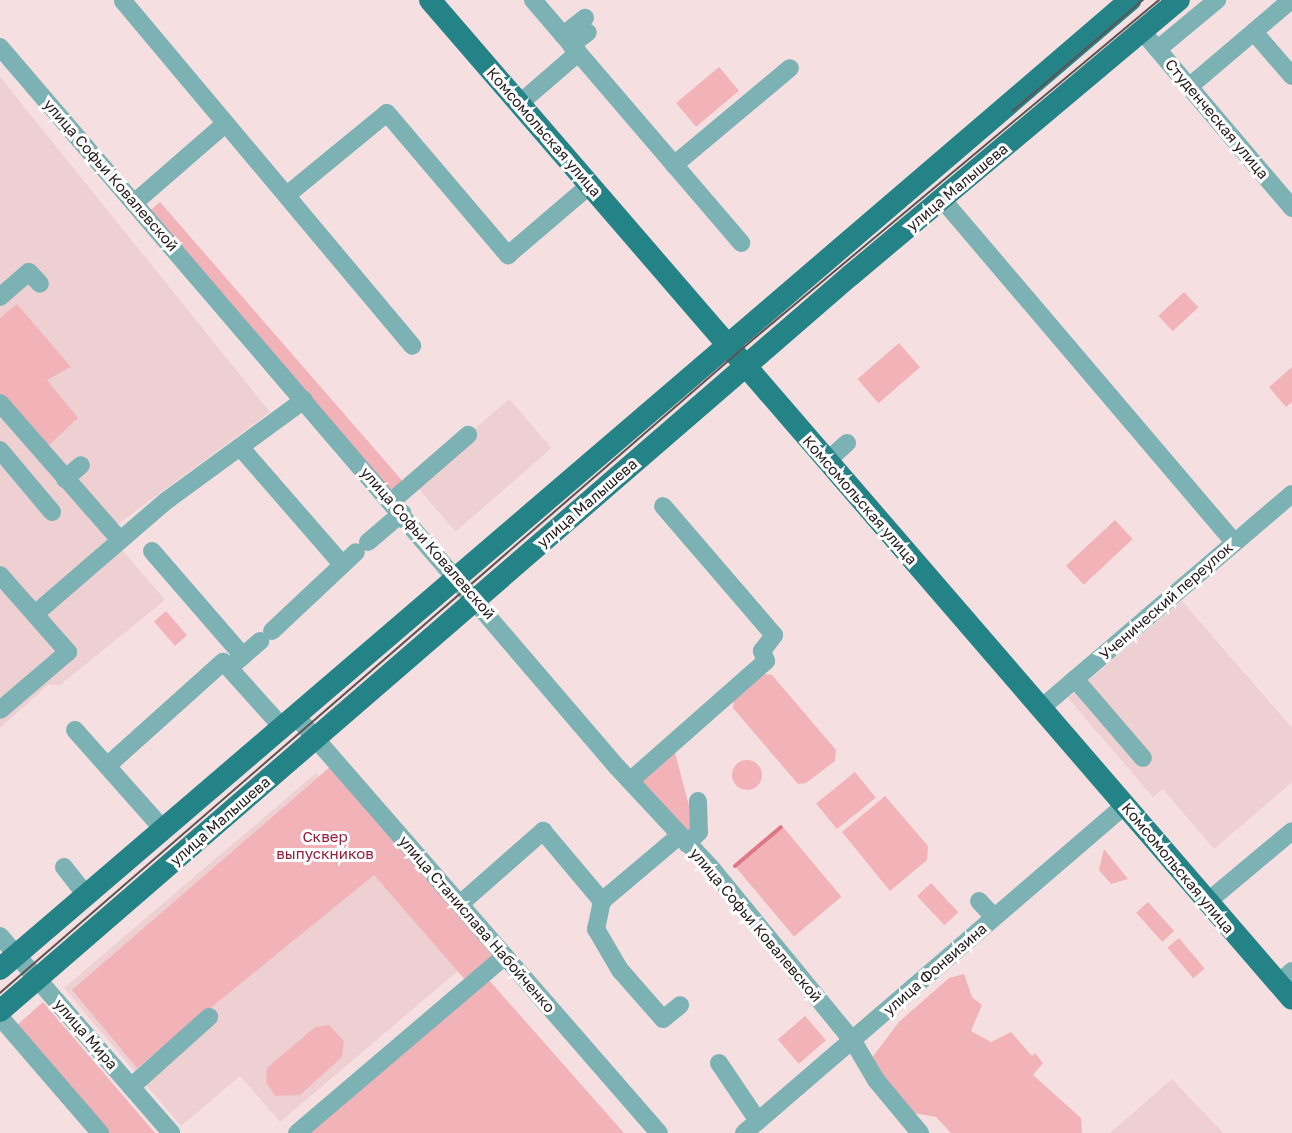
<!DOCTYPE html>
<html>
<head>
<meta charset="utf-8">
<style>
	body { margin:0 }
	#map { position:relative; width:1292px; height:1133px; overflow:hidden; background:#f5dfe0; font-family:"Golos Text",sans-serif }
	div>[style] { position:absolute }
	.built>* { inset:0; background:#eecfd2; transform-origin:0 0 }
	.green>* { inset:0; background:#f2b3b8; transform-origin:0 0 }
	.round { border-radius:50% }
	.stream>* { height:4px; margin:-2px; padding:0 2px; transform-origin:2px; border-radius:2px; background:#dd7986 }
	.minor>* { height:18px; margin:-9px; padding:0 9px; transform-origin:9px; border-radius:9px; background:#7db2b5 }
	.major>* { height:22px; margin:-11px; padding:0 11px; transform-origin:11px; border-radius:11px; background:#248387 }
	.tram>* { height:1.5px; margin:-0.75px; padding:0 0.75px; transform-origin:0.75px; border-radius:0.75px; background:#5e5253 }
	span { translate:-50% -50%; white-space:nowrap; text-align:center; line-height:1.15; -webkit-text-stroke:6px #fff; paint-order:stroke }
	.street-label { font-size:15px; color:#241c1d }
	.park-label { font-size:15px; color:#951d3a }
</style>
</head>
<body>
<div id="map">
	<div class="built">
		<div style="clip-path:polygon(0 77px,270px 412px,107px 532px,165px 600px,60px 685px,48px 685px,0 728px)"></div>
		<div style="left:509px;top:399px;width:65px;height:127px;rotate:49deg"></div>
		<div style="clip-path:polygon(1182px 601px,1292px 728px,1292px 782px,1214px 849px,1163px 789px,1153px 797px,1068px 698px)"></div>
		<div style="clip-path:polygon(316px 773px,473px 958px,280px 1122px,240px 1076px,181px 1126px,64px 988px)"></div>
		<div style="clip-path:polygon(1172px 1079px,1223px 1133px,1110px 1133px)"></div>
	</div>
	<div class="green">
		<div style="left:719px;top:67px;width:31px;height:56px;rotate:50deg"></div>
		<div style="left:160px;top:202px;width:372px;height:15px;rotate:49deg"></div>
		<div style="left:1184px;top:292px;width:21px;height:35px;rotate:47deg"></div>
		<div style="clip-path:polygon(17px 304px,71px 367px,47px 380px,78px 418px,48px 446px,0 393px,0 318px)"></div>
		<div style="left:899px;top:343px;width:32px;height:55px;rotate:49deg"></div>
		<div style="clip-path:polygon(1292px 367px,1292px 402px,1286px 407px,1269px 387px)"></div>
		<div style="left:1115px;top:520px;width:26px;height:67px;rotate:47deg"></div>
		<div style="left:166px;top:611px;width:32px;height:16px;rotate:49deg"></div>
		<div style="clip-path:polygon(763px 674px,772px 675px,836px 750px,835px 761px,806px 783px,798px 784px,733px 708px,734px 697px)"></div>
		<div style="clip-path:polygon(674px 749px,693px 821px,686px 839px,635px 781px)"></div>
		<div class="round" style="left:732px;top:760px;width:30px;height:30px"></div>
		<div style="clip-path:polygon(330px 767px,494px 957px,467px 982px,374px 875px,137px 1068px,72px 990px)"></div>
		<div style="left:855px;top:772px;width:33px;height:50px;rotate:51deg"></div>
		<div style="clip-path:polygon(885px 796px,928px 846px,927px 860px,890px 891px,842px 832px)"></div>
		<div style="left:783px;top:827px;width:91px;height:62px;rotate:50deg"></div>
		<div style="clip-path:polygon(1104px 849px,1128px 879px,1111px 884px,1099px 870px)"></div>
		<div style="left:931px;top:883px;width:40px;height:19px;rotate:47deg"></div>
		<div style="left:1148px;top:902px;width:39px;height:16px;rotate:48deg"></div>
		<div style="left:1179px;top:938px;width:40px;height:15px;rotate:50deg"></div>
		<div style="clip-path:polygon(964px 974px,972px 997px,982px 1005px,971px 1031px,991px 1042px,1011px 1032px,1032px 1056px,1035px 1053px,1043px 1063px,1033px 1075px,1081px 1118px,1082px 1133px,951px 1133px,936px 1117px,914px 1113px,897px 1095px,871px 1059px,899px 1022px,949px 978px)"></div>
		<div style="clip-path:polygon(488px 979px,624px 1133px,307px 1133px)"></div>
		<div style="clip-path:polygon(43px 1002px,155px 1133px,108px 1133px,16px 1026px)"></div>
		<div style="left:805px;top:1016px;width:32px;height:36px;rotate:49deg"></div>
		<div style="clip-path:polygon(329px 1025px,344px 1041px,342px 1057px,300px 1095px,275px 1096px,266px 1082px,267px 1068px,315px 1027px)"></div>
	</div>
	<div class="stream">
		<div style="left:735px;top:866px;width:60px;rotate:-40.3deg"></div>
	</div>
	<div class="minor">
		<div style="left:533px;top:0;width:320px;rotate:49.4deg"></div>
		<div style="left:123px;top:1px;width:450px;rotate:50deg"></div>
		<div style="left:1142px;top:31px;width:232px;rotate:49.7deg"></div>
		<div style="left:1254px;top:32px;width:58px;rotate:49.2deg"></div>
		<div style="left:563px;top:35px;width:28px;rotate:-38deg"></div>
		<div style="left:571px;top:45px;width:21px;rotate:-37deg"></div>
		<div style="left:0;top:47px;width:948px;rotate:49.41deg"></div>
		<div style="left:617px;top:767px;width:139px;rotate:47deg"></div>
		<div style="left:712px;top:869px;width:222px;rotate:50.7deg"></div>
		<div style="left:853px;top:1041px;width:45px;rotate:59.5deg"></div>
		<div style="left:876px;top:1080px;width:69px;rotate:50.3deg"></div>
		<div style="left:1158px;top:49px;width:77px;rotate:-39.7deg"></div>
		<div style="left:1190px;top:86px;width:133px;rotate:-40.4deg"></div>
		<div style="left:520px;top:103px;width:77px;rotate:-40.8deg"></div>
		<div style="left:674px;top:165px;width:151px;rotate:-39.9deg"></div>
		<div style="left:287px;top:195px;width:129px;rotate:-39.4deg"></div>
		<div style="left:387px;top:113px;width:187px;rotate:49.6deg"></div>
		<div style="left:508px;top:255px;width:108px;rotate:-40.5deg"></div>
		<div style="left:942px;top:199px;width:450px;rotate:49.6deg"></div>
		<div style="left:134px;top:203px;width:121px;rotate:-41deg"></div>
		<div style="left:0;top:297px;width:38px;rotate:-41deg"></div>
		<div style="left:29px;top:272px;width:16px;rotate:47deg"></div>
		<div style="left:0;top:403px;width:182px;rotate:48.8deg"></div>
		<div style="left:241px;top:448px;width:154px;rotate:49deg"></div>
		<div style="left:0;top:450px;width:81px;rotate:50deg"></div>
		<div style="left:827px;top:461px;width:27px;rotate:-42deg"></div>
		<div style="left:65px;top:479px;width:21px;rotate:-41deg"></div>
		<div style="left:392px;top:501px;width:101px;rotate:-41deg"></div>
		<div style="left:368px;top:542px;width:45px;rotate:-40.5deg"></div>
		<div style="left:152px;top:551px;width:139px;rotate:49.1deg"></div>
		<div style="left:243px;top:656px;width:18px;rotate:139deg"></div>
		<div style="left:229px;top:668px;width:79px;rotate:48.1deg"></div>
		<div style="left:0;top:575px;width:103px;rotate:48.6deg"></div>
		<div style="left:68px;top:652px;width:89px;rotate:139.5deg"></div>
		<div style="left:35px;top:614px;width:173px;rotate:-40.8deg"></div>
		<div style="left:166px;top:501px;width:171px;rotate:-36.2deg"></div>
		<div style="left:272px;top:631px;width:115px;rotate:-43.2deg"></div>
		<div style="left:243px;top:656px;width:23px;rotate:-41deg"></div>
		<div style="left:1075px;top:679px;width:104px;rotate:49.3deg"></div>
		<div style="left:1040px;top:709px;width:331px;rotate:-40.5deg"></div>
		<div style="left:295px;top:715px;width:554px;rotate:48.95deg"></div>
		<div style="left:75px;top:730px;width:132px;rotate:48.4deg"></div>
		<div style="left:107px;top:766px;width:156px;rotate:-41.9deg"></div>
		<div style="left:223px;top:662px;width:8px;rotate:45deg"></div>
		<div style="left:631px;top:780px;width:180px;rotate:-41.4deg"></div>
		<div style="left:766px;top:661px;width:11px;rotate:-112deg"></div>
		<div style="left:762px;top:651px;width:20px;rotate:-53deg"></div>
		<div style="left:774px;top:635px;width:170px;rotate:-130.7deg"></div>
		<div style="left:679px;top:836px;width:101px;rotate:139.8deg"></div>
		<div style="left:602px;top:901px;width:29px;rotate:102deg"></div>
		<div style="left:596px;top:929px;width:48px;rotate:59.7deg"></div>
		<div style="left:620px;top:970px;width:65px;rotate:48.7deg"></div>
		<div style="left:663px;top:1019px;width:22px;rotate:-39deg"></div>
		<div style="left:687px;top:844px;width:17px;rotate:-45deg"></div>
		<div style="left:699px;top:832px;width:31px;rotate:-92deg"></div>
		<div style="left:64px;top:867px;width:36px;rotate:52deg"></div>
		<div style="left:979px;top:901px;width:22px;rotate:47deg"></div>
		<div style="left:1206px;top:903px;width:112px;rotate:-39.9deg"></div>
		<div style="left:460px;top:904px;width:111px;rotate:-41.3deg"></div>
		<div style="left:543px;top:831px;width:92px;rotate:49.9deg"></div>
		<div style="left:0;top:936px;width:261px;rotate:49deg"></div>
		<div style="left:1278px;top:984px;width:19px;rotate:-43deg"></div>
		<div style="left:0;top:1017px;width:153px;rotate:49.2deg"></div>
		<div style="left:719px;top:1063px;width:70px;rotate:56.1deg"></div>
		<div style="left:131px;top:1087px;width:105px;rotate:-41.9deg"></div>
		<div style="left:297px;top:1133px;width:273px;rotate:-40.4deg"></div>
		<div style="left:744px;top:1133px;width:503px;rotate:-40.72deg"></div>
	</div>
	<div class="major">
		<div style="left:430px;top:0;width:1319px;rotate:49.21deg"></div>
		<div style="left:0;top:969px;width:1489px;rotate:-40.61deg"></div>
		<div style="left:0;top:1011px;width:1125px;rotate:-40.86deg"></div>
		<div style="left:851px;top:275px;width:428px;rotate:-40deg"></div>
	</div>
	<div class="tram">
		<div style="left:1013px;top:111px;width:171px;rotate:-40.5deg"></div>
		<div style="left:0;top:993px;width:1001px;rotate:-40.95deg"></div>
		<div style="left:756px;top:337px;width:525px;rotate:-39.9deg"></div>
	</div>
	<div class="street-label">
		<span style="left:1217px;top:119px;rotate:50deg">Студенческая улица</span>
		<span style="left:544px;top:132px;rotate:49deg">Комсомольская улица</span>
		<span style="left:111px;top:175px;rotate:49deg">улица Софьи Ковалевской</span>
		<span style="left:957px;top:187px;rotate:-40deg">улица Малышева</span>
		<span style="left:860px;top:500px;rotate:49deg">Комсомольская улица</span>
		<span style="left:587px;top:503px;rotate:-41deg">улица Малышева</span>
		<span style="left:428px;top:543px;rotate:49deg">улица Софьи Ковалевской</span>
		<span style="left:1166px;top:601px;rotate:-41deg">Ученический переулок</span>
		<span style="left:220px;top:821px;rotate:-41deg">улица Малышева</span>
		<span style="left:1178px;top:868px;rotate:50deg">Комсомольская улица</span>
		<span style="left:477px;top:924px;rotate:49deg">улица Станислава Набойченко</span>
		<span style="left:756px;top:925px;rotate:50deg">улица Софьи Ковалевской</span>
		<span style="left:935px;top:969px;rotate:-41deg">улица Фонвизина</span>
		<span style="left:86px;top:1034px;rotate:49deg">улица Мира</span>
	</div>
	<div class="park-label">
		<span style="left:325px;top:845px">Сквер<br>выпускников</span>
	</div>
</div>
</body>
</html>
